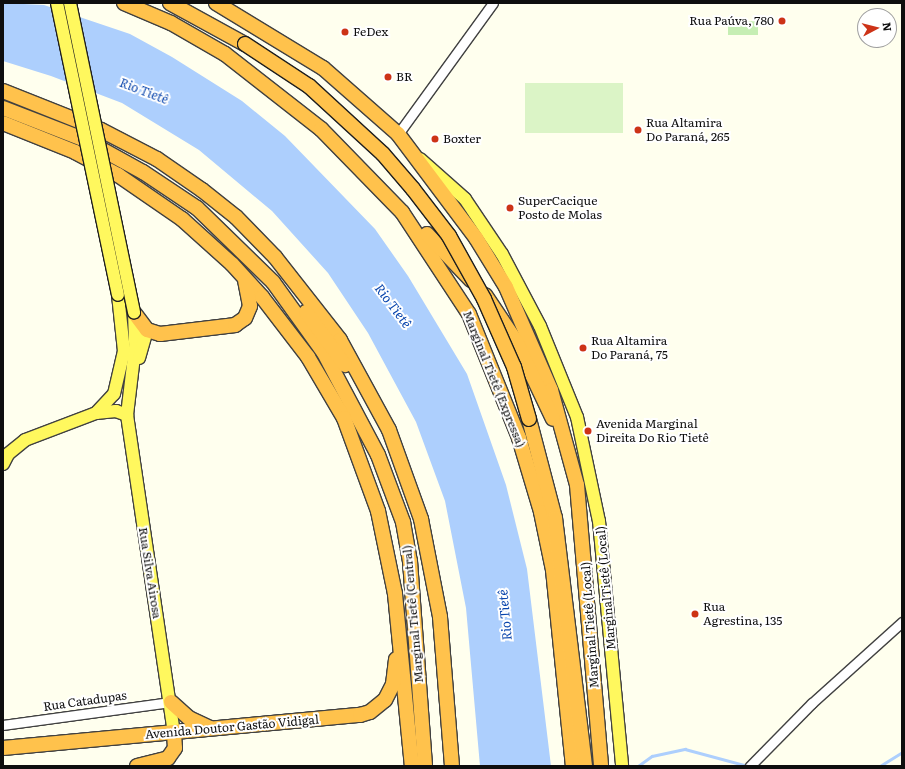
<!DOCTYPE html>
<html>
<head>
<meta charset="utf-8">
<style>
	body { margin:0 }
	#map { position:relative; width:905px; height:769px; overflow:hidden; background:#ffe; font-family:Literata,serif }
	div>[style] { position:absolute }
	.green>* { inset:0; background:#c6eeb3; transform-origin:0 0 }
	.pitch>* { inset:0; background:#dbf4c6; transform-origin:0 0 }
	.water>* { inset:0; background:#adcffd }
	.stream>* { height:2.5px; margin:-1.25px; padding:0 1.25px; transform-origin:1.25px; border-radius:1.25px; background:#adcffd }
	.roads { filter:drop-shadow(1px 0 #414141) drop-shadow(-1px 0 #414141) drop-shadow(0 1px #414141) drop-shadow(0 -1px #414141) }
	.minor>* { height:9px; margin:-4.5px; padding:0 4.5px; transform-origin:4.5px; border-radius:4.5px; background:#fff }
	.major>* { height:12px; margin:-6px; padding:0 6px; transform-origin:6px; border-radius:6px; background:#fff85e }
	.highway>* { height:14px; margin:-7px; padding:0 7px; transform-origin:7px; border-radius:7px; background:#ffc24c }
	.bridges { filter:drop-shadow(1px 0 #1f1f1f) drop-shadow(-1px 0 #1f1f1f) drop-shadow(0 1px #1f1f1f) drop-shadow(0 -1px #1f1f1f) }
	.major-bridge>* { height:12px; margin:-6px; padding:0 6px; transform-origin:6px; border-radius:6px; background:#fff85e }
	.highway-bridge>* { height:14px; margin:-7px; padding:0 7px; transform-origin:7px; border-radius:7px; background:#ffc24c }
	.dots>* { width:11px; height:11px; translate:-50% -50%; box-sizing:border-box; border:2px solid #fff; border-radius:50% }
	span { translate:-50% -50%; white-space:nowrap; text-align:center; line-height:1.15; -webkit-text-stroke:4px #fff; paint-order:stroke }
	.poi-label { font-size:12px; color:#0e0e0e }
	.right { translate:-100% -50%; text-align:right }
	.left { translate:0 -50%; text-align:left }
	.street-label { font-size:12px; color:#0e0e0e }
	.water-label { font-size:13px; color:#0945ad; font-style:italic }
	.frame { position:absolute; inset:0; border:4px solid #0e0e0e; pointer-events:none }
	.north { position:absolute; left:857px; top:8px; width:40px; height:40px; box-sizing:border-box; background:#fff; border:1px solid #9f9f9f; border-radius:50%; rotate:83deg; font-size:11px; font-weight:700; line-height:16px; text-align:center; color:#0e0e0e }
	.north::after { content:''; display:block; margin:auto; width:14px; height:18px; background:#cd3317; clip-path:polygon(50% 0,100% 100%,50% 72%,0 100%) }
</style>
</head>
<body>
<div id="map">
	<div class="green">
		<div style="left:728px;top:21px;width:30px;height:14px"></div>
	</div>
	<div class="pitch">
		<div style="left:525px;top:83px;width:98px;height:50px"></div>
	</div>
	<div class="water">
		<div style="clip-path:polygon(3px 3px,44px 5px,130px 34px,172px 57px,242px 101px,285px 136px,375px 229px,408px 276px,467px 374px,506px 485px,527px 569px,551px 766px,480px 766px,466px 608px,445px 501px,416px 422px,368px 333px,328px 273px,272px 211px,199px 150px,122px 103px,51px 76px,3px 61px)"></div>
	</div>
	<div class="stream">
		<div style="left:638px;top:766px;width:17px;rotate:-36deg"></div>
		<div style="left:652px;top:756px;width:34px;rotate:-12deg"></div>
		<div style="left:685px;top:749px;width:65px;rotate:15.1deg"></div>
		<div style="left:880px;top:766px;width:26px;rotate:-32deg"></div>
	</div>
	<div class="roads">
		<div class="minor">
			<div style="left:398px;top:134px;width:162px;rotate:-54.1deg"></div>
			<div style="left:3px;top:725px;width:170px;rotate:-7.8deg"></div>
			<div style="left:750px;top:766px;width:88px;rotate:-45.5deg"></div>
			<div style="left:812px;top:703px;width:121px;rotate:-42deg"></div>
		</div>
		<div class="major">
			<div style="left:420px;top:159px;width:60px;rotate:41.6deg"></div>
			<div style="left:465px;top:199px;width:66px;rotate:56.1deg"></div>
			<div style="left:502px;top:254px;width:81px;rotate:62.2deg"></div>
			<div style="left:540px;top:326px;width:98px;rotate:67.9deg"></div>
			<div style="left:577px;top:417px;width:106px;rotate:78.1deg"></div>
			<div style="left:599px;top:521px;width:246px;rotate:84.6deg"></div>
			<div style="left:134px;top:312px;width:36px;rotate:88deg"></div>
			<div style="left:135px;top:348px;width:67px;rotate:96.8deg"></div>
			<div style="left:127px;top:415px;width:320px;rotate:81.6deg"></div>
			<div style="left:139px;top:358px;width:29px;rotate:-74deg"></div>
			<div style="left:96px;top:413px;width:20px;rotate:-6deg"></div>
			<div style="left:116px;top:411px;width:12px;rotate:20deg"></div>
			<div style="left:3px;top:464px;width:11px;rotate:-63deg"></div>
			<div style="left:8px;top:454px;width:22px;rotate:-39deg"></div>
			<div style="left:25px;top:440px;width:76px;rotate:-20.8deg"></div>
			<div style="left:96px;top:413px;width:26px;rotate:-47deg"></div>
			<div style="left:114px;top:394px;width:44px;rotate:-76.9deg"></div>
			<div style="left:124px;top:351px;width:56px;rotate:-96.1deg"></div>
		</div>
		<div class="highway">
			<div style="left:124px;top:3px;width:51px;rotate:23.1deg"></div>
			<div style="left:171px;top:23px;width:62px;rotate:29.9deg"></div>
			<div style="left:225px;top:54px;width:122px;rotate:38deg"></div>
			<div style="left:321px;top:129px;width:116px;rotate:45.7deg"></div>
			<div style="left:402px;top:212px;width:122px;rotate:56.7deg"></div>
			<div style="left:469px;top:314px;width:134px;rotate:68deg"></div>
			<div style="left:519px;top:438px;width:77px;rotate:73.4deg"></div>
			<div style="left:541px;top:512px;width:59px;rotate:78.3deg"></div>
			<div style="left:553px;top:570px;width:197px;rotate:84.2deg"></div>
			<div style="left:170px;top:3px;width:85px;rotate:28.7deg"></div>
			<div style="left:216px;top:3px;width:125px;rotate:31.3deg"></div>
			<div style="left:323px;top:68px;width:100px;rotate:41.3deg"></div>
			<div style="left:398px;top:134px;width:130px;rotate:53.1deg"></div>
			<div style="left:476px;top:238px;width:57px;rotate:58.5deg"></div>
			<div style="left:506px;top:287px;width:112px;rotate:66.4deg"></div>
			<div style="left:551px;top:390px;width:98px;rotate:74.7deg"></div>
			<div style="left:577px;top:485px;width:282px;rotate:85.1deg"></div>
			<div style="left:3px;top:91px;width:105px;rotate:21.7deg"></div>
			<div style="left:101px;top:130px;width:63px;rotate:27.4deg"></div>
			<div style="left:157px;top:159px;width:55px;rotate:34.6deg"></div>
			<div style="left:202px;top:190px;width:43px;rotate:38.5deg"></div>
			<div style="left:236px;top:217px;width:56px;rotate:45.7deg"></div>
			<div style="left:275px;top:257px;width:105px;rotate:51.9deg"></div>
			<div style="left:340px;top:340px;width:102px;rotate:61.4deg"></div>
			<div style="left:389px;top:430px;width:95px;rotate:70.2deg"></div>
			<div style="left:421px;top:519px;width:100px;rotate:79deg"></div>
			<div style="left:440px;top:617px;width:149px;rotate:85.4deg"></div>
			<div style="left:3px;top:108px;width:86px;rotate:21.2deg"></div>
			<div style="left:83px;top:139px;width:68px;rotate:28.8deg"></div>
			<div style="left:143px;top:172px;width:65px;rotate:33.7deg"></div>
			<div style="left:197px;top:208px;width:106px;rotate:44.2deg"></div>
			<div style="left:273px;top:282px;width:87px;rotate:54.3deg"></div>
			<div style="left:324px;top:353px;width:115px;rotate:62.1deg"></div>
			<div style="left:378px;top:455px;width:72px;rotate:69.5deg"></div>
			<div style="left:403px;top:522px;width:40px;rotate:80deg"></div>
			<div style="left:410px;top:561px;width:206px;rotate:85.8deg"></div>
			<div style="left:3px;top:123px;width:78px;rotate:21.9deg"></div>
			<div style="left:75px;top:152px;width:49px;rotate:28.1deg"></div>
			<div style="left:118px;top:175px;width:78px;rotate:34.5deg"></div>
			<div style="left:182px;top:219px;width:67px;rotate:42deg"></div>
			<div style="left:232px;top:264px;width:45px;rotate:47.7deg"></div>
			<div style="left:262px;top:297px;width:76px;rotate:52.5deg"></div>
			<div style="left:308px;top:357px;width:71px;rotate:59.5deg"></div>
			<div style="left:344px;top:418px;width:99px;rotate:69.9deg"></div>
			<div style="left:378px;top:511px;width:85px;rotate:78.4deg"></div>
			<div style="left:395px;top:594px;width:173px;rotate:84.4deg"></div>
			<div style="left:427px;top:234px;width:64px;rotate:46.3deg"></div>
			<div style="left:485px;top:295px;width:55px;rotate:56deg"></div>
			<div style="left:516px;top:341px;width:86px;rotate:64.6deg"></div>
			<div style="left:306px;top:312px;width:66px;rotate:53.7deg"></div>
			<div style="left:135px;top:314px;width:20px;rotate:53deg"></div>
			<div style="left:147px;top:330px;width:14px;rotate:17deg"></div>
			<div style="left:160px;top:334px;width:76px;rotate:-6.8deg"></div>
			<div style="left:235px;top:325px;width:12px;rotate:-35deg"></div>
			<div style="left:245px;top:318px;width:13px;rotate:-67deg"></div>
			<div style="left:250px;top:306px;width:25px;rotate:-101deg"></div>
			<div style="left:529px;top:419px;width:102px;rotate:75.3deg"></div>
			<div style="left:555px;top:518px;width:250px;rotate:83.1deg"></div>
			<div style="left:171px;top:702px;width:24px;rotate:42deg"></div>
			<div style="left:189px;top:718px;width:23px;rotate:25deg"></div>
			<div style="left:3px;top:748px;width:359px;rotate:-5.3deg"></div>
			<div style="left:360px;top:715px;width:10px;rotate:-17deg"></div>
			<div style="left:370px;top:712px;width:19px;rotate:-39deg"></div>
			<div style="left:385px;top:700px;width:18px;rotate:-63deg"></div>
			<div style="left:393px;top:684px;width:25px;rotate:-83deg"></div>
			<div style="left:137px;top:766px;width:32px;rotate:-14deg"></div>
			<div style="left:168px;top:758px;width:12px;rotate:-55deg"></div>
			<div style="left:175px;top:748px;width:16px;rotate:-94deg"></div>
		</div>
	</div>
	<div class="bridges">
		<div class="major-bridge">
			<div style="left:57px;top:3px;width:298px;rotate:78.2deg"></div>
			<div style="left:70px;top:3px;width:316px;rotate:78.3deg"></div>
		</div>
		<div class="highway-bridge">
			<div style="left:245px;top:44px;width:77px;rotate:33.3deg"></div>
			<div style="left:309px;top:86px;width:100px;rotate:42.6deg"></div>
			<div style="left:383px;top:154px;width:46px;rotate:49.4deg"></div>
			<div style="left:413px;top:189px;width:59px;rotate:52.5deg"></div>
			<div style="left:449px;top:236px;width:72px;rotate:60.9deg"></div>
			<div style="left:484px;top:299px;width:74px;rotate:66.2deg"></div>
			<div style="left:514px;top:367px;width:54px;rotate:73.9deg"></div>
		</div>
	</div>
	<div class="dots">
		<div style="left:782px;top:21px;background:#cd3317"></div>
		<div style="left:345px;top:32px;background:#cd3317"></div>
		<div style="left:388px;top:77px;background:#cd3317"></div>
		<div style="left:638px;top:130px;background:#cd3317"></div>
		<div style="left:435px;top:139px;background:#cd3317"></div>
		<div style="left:510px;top:208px;background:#cd3317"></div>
		<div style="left:583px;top:348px;background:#cd3317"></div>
		<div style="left:588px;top:431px;background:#cd3317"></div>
		<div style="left:695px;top:614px;background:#cd3317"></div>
	</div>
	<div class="poi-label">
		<span class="right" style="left:774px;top:21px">Rua Paúva, 780</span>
		<span class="left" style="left:353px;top:32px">FeDex</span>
		<span class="left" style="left:396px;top:77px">BR</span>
		<span class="left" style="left:646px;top:130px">Rua Altamira<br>Do Paraná, 265</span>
		<span class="left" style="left:443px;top:139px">Boxter</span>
		<span class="left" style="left:518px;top:208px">SuperCacique<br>Posto de Molas</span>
		<span class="left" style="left:591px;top:348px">Rua Altamira<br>Do Paraná, 75</span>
		<span class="left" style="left:596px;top:431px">Avenida Marginal<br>Direita Do Rio Tietê</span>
		<span class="left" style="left:703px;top:614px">Rua<br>Agrestina, 135</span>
	</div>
	<div class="street-label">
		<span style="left:494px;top:379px;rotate:68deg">Marginal Tietê (Expressa)</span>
		<span style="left:150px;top:573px;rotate:81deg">Rua Silva Airosa</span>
		<span style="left:606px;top:588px;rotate:-95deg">MarginalTietê (Local)</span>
		<span style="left:413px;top:614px;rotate:-95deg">Marginal Tietê (Central)</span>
		<span style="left:590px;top:625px;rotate:-94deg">Marginal Tietê (Local)</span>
		<span style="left:85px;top:701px;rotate:-8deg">Rua Catadupas</span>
		<span style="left:232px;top:727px;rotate:-5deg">Avenida Doutor Gastão Vidigal</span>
	</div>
	<div class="water-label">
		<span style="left:144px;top:91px;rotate:21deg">Rio Tietê</span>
		<span style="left:393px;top:306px;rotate:53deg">Rio Tietê</span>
		<span style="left:505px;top:615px;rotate:-95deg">Rio Tietê</span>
	</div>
	<div class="frame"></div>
	<div class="north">N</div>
</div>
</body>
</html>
